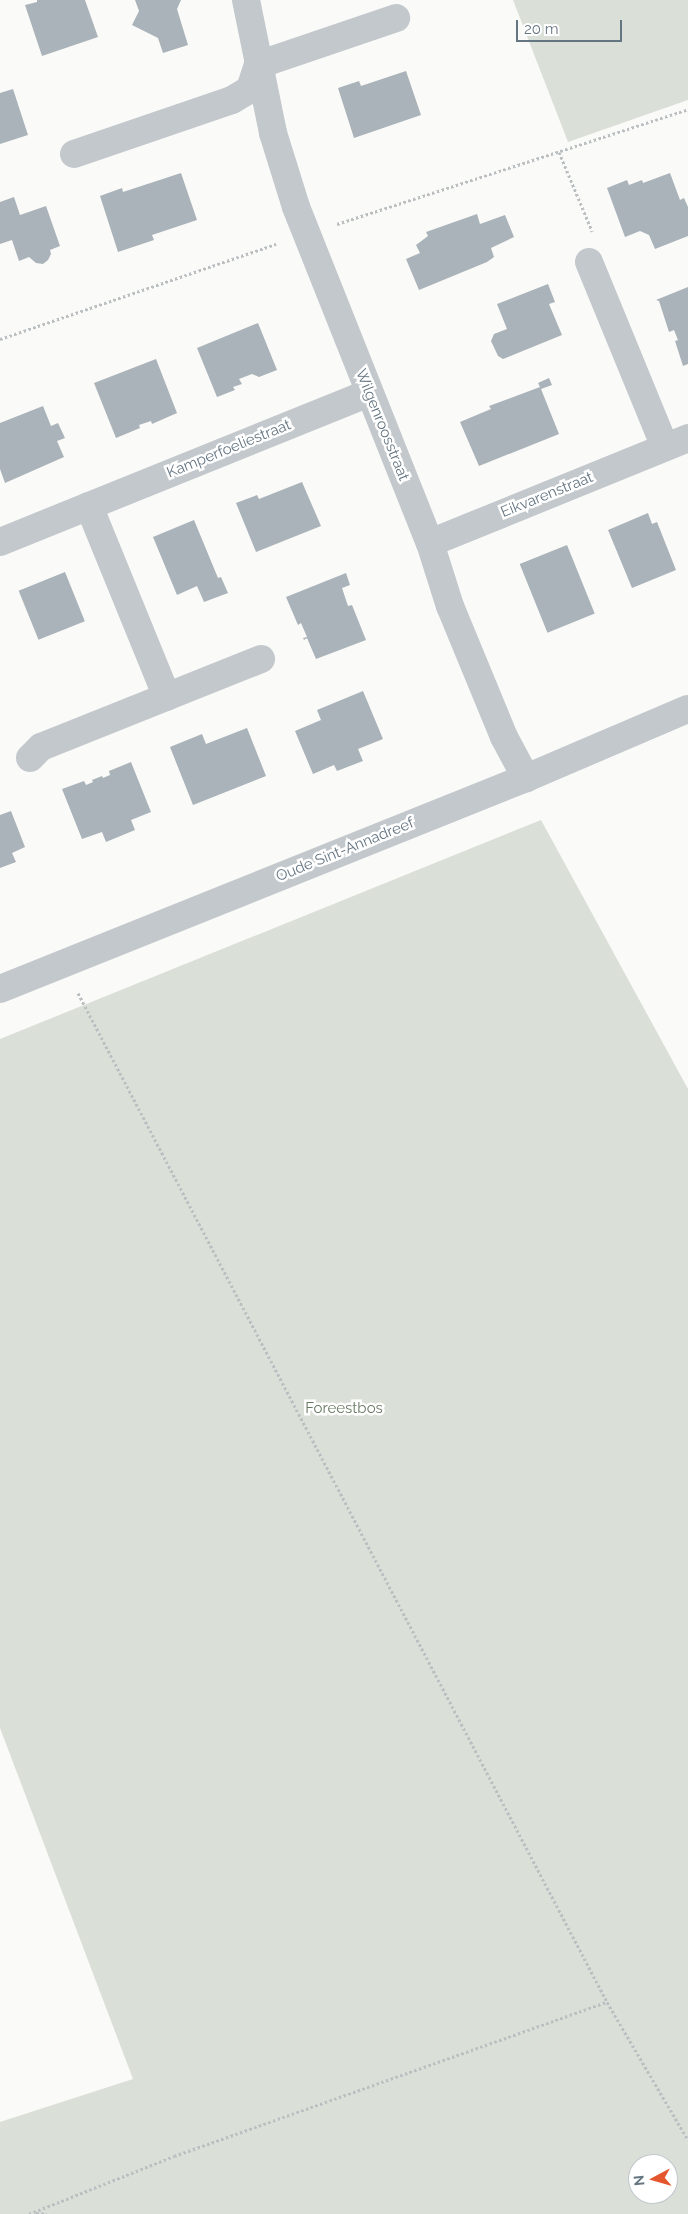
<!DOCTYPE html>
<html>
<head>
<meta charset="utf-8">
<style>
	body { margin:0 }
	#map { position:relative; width:688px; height:2214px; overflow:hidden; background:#fafaf8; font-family:Raleway,sans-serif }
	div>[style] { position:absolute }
	.green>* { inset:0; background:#dadfd7 }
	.building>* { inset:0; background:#aab3b9; transform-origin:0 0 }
	.path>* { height:3px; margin-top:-1.5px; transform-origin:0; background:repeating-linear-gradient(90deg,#bbbfc2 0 2.5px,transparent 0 5px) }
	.minor>* { height:28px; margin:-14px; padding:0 14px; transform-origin:14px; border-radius:14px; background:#c3c8cc }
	span { translate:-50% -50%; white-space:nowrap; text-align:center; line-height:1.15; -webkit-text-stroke:5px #fff; paint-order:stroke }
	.street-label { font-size:15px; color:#657683 }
	.park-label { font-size:15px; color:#687a64 }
	.north { position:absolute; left:628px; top:2154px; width:50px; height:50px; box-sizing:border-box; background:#fff; border:1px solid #c1c8cd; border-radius:50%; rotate:264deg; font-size:14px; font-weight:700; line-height:20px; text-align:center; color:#657683 }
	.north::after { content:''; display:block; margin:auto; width:18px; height:22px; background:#e4572e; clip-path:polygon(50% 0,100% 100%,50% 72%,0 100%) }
	.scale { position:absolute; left:516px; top:20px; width:106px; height:22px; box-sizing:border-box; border:2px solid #657683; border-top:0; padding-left:6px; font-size:15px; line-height:18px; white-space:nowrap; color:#657683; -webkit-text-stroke:4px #fff; paint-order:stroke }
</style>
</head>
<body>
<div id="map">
	<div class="green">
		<div style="clip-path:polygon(513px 0,688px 0,688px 100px,568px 142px)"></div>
		<div style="clip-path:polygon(evenodd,541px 820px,688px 1089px,688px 2214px,0 2214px,0 2122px,133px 2079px,0 1728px,0 1039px,541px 820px,638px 2164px,668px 2164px,668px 2194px,638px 2194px,638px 2164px)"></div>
	</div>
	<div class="building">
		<div style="clip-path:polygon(37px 0,85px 0,98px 37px,42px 56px,25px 5px,37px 2px)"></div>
		<div style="clip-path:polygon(135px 0,181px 0,177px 9px,188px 45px,163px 53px,158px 38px,132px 25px,139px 11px)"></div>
		<div style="clip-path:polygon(406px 71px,421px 115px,354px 138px,338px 88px,359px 81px,361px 86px)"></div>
		<div style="clip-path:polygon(13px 89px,28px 135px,0 144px,0 93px)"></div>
		<div style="clip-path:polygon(181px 173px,197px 220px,152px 235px,154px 240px,118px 252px,100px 196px,122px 188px,123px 192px)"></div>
		<div style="clip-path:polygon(670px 173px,680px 200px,684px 198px,688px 207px,688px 236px,655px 249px,649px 235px,640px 231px,625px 237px,607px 188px,627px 180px,629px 185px,642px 180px,643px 183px)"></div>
		<div style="clip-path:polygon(14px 197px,20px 215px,46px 206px,60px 246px,50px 250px,51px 254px,48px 260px,43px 264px,36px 263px,29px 257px,19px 261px,12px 240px,0 244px,0 202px)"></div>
		<div style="clip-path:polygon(477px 214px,480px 224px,505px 215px,514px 237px,491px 248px,494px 257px,487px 262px,419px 290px,406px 259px,420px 253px,416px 245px,428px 236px,426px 232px)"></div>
		<div style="clip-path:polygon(548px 284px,555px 302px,549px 304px,562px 335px,503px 359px,498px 356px,491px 341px,494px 334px,507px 329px,497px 304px)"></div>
		<div style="clip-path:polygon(688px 287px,688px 364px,683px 366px,675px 341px,678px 340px,674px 330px,669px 332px,659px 301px,656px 300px)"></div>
		<div style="clip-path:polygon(258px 323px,277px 370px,259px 377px,252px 374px,239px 379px,242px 384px,233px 387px,235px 390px,217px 397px,197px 348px)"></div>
		<div style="clip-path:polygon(156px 359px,177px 413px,152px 424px,151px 421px,139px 425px,140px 428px,116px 438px,94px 383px)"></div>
		<div style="clip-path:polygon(549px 378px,552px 385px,541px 389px,559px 434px,479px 466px,460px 422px,491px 409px,489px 406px,540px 387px,538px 383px)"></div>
		<div style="clip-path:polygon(43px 406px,51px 426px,58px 423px,65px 438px,57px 441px,64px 457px,5px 483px,0 469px,0 423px)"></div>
		<div style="clip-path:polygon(302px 482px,321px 526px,256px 552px,236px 503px,257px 495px,259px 499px)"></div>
		<div style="clip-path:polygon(648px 513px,652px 524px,657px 522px,676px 570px,632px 588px,608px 530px)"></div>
		<div style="clip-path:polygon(194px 520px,218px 578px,221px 577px,228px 593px,204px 602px,197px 586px,177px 595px,153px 537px)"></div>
		<div style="left:567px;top:545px;width:74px;height:51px;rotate:68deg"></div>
		<div style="left:65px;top:572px;width:53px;height:50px;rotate:68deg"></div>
		<div style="clip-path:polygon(346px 573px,350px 585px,342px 588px,348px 606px,352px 605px,366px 640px,316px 659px,307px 638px,304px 640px,303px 638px,307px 637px,301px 623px,298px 625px,286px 597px)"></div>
		<div style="clip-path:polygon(363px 691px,383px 739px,358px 749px,363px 761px,337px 771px,334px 765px,313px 774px,295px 731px,321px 720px,317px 710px)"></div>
		<div style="clip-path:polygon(247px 728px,266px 776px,193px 805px,170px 747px,202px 734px,206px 744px)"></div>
		<div style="clip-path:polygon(131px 762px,151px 812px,131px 820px,135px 830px,106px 842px,102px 832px,82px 839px,62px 789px,84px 781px,86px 785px,93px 782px,92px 780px,102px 776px,103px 778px,110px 775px,109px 771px)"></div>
		<div style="clip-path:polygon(11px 811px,25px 847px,12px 853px,16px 862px,0 868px,0 815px)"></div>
	</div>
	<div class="path">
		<div style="left:559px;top:152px;width:86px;rotate:67.3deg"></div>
		<div style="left:337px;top:224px;width:369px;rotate:-18.1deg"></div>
		<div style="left:0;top:339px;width:292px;rotate:-19deg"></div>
		<div style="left:78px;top:993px;width:1139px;rotate:62.33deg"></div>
		<div style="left:607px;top:2002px;width:160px;rotate:59.6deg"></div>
		<div style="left:36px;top:2213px;width:11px;rotate:5deg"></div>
		<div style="left:29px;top:2214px;width:156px;rotate:-21.8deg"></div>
		<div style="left:174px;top:2156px;width:460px;rotate:-19.6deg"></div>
	</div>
	<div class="minor">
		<div style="left:246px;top:0;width:136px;rotate:78.5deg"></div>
		<div style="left:273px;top:133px;width:77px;rotate:72.7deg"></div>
		<div style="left:296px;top:207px;width:362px;rotate:68.3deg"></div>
		<div style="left:430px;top:543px;width:66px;rotate:72.4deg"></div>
		<div style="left:450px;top:606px;width:142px;rotate:67.6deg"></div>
		<div style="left:504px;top:737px;width:47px;rotate:61.8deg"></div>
		<div style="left:74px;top:154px;width:167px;rotate:-18.9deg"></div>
		<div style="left:232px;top:100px;width:21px;rotate:-31deg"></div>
		<div style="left:250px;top:89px;width:25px;rotate:-72deg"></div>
		<div style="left:258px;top:65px;width:146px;rotate:-18.8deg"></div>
		<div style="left:589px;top:262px;width:200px;rotate:67.7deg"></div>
		<div style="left:89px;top:506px;width:206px;rotate:67.8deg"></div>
		<div style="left:0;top:542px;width:398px;rotate:-22deg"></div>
		<div style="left:430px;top:543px;width:279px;rotate:-22.1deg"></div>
		<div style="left:30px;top:758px;width:16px;rotate:-45deg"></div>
		<div style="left:41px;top:747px;width:237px;rotate:-21.8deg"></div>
		<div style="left:0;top:989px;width:567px;rotate:-21.86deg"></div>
		<div style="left:526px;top:778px;width:176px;rotate:-23.1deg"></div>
	</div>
	<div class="street-label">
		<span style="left:382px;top:425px;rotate:68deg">Wilgenroosstraat</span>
		<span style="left:229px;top:449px;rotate:-22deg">Kamperfoeliestraat</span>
		<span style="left:547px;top:495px;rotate:-22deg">Eikvarenstraat</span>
		<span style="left:345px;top:850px;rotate:-22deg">Oude Sint-Annadreef</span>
	</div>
	<div class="park-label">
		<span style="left:344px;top:1409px">Foreestbos</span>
	</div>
	<div class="north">N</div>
	<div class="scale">20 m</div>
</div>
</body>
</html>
